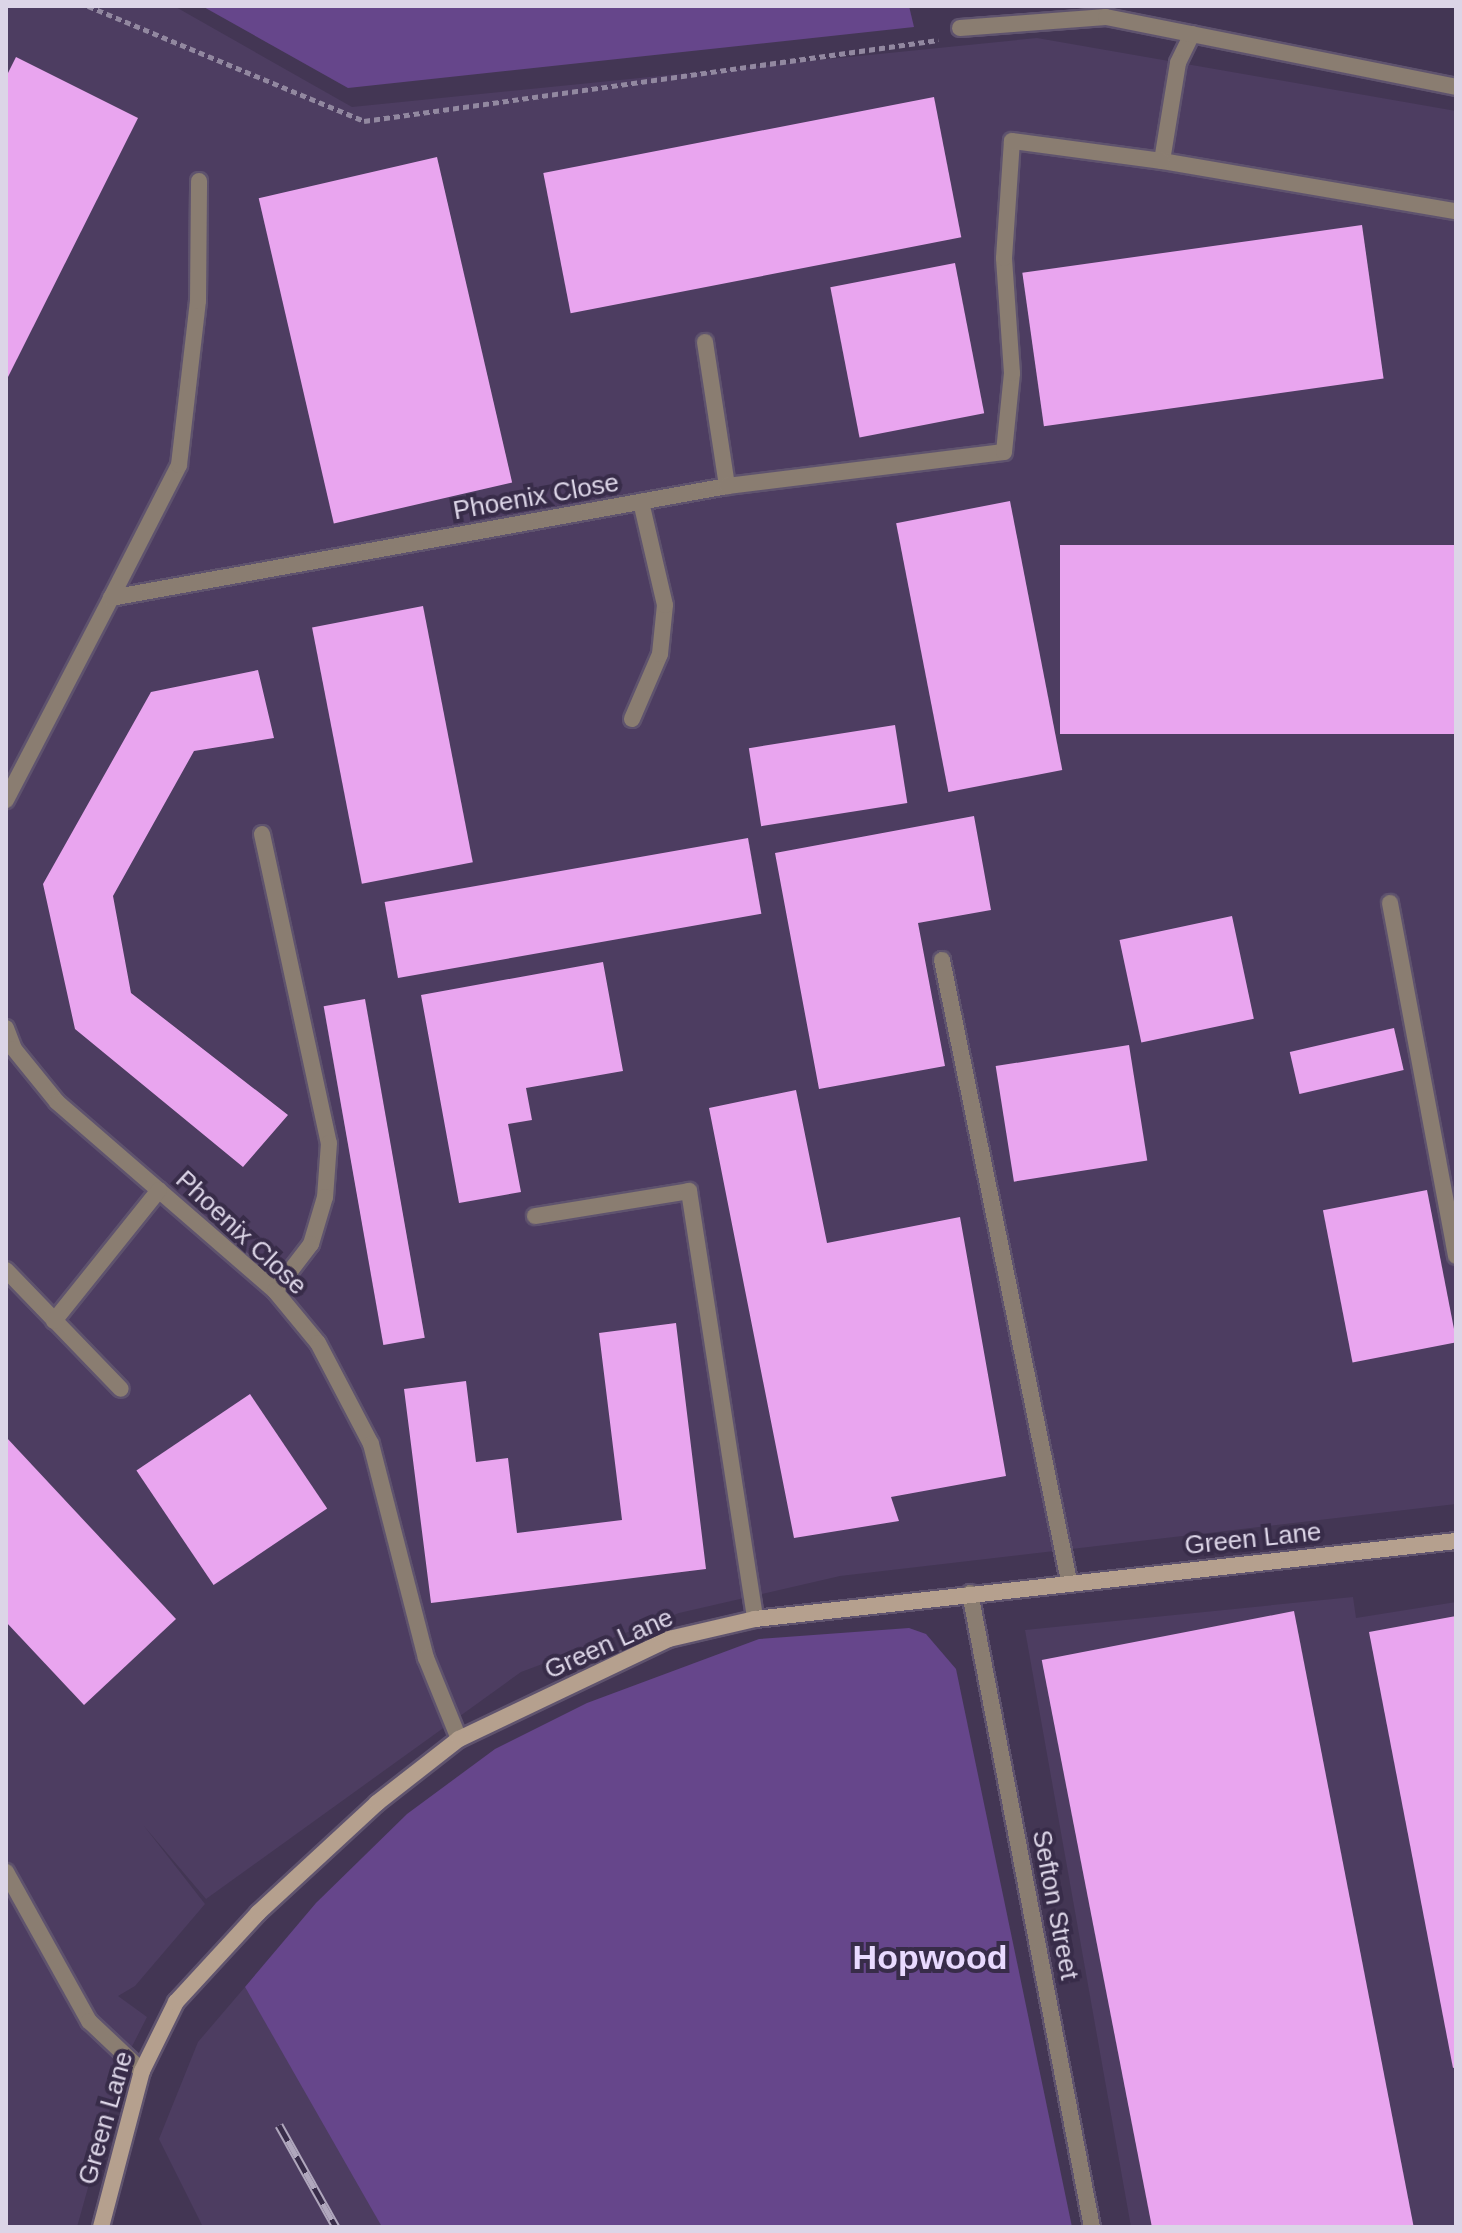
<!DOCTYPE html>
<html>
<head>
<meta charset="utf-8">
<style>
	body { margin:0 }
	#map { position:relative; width:1462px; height:2233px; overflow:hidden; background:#433654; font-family:Arial,sans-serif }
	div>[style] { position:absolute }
	.built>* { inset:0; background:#4d3d61 }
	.green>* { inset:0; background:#66468b }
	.building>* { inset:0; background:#e9a5ef; transform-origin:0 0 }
	.path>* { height:5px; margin-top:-2.5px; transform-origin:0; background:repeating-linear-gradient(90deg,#9288a0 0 6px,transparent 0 10px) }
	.roads { filter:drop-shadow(2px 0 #5f536e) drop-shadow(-2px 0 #5f536e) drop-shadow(0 2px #5f536e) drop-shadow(0 -2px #5f536e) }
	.lane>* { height:16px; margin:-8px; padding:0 8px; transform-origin:8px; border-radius:8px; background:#8a7d71 }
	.street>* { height:16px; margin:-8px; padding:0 8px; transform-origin:8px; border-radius:8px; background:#8a7d71 }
	.secondary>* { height:16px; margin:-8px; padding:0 8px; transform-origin:8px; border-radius:8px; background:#b5a08e }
	.rail>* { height:9px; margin-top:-4.5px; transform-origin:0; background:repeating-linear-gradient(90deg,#382c49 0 18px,#b0a7bd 0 36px); box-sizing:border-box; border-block:2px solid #b0a7bd }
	span { translate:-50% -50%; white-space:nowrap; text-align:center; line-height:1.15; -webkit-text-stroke:8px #382c49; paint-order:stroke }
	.street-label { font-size:26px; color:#dcd5e7 }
	.district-label { font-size:34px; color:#e9daff; font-weight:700 }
	.frame { position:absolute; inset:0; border:8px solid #dcd5e7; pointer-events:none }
</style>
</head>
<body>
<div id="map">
	<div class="built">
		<div style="clip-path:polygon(6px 6px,174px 6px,352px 107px,1037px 38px,1456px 111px,1456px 1504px,840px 1576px,679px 1613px,521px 1672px,206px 1899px,144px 1826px,205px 1904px,135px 1986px,118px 1996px,147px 2017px,122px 2066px,77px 2227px,6px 2227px)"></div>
		<div style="clip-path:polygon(1353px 1597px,1356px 1618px,1456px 1602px,1456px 2227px,1131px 2227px,1025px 1630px)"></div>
		<div style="clip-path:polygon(245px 1987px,350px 2165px,382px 2227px,203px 2227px,159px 2139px,198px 2042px)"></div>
	</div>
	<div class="green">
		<div style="clip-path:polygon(202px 6px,909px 6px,914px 27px,348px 88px)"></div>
		<div style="clip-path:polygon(909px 1628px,926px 1634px,956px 1669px,1072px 2227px,382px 2227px,245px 1987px,316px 1903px,407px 1814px,495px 1749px,587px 1703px,759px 1639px)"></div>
	</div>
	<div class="building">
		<div style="clip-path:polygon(16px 57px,138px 118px,6px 381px,6px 77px)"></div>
		<div style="left:934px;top:97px;width:143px;height:398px;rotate:79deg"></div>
		<div style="left:437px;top:157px;width:334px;height:183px;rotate:77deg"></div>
		<div style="left:1362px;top:225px;width:155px;height:343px;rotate:82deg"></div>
		<div style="left:955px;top:263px;width:153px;height:127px;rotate:79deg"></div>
		<div style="left:1010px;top:501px;width:274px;height:116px;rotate:79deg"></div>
		<div style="left:1456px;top:545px;width:189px;height:396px;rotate:90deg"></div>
		<div style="left:423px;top:606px;width:261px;height:113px;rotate:79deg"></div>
		<div style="clip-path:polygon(258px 670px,274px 738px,194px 751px,113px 896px,131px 993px,288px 1115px,243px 1167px,75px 1029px,43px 884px,151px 692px)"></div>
		<div style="left:895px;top:725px;width:79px;height:148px;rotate:81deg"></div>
		<div style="clip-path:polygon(974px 816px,991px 910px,918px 923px,945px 1066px,819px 1089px,775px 853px)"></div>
		<div style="left:748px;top:838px;width:77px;height:369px;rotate:80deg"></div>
		<div style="left:1232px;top:916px;width:105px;height:115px;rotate:78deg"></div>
		<div style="clip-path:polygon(603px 962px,623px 1071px,526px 1088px,532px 1120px,508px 1124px,521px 1192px,459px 1203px,421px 995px)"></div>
		<div style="left:365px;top:999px;width:344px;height:42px;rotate:80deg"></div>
		<div style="left:1394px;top:1028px;width:43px;height:107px;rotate:77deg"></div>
		<div style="left:1129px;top:1045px;width:117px;height:135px;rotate:81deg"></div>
		<div style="clip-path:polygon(796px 1090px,827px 1243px,960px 1217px,1006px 1476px,891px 1497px,899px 1521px,794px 1538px,709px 1108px)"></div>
		<div style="left:1427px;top:1190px;width:155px;height:106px;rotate:79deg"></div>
		<div style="clip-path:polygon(676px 1323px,706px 1569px,431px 1603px,404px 1389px,466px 1381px,476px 1462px,508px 1458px,517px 1533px,622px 1520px,599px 1333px)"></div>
		<div style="left:250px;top:1394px;width:138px;height:137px;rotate:56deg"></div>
		<div style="clip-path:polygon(6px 1437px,176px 1619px,84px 1705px,6px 1622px)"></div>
		<div style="left:1294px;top:1611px;width:627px;height:257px;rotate:79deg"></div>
		<div style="clip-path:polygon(1456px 1616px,1456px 2067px,1453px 2068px,1369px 1632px)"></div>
	</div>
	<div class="path">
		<div style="left:88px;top:6px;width:299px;rotate:22.6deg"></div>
		<div style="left:364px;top:121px;width:580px;rotate:-8.03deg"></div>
	</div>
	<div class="roads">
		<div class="lane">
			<div style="left:1192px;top:34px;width:32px;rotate:116deg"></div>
			<div style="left:1178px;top:63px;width:99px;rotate:99.3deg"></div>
			<div style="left:1162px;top:161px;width:298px;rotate:9.7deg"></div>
			<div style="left:705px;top:342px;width:146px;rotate:81.3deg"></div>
			<div style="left:111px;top:598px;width:149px;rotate:-62.9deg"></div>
			<div style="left:179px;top:465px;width:165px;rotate:-83.4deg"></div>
			<div style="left:198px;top:301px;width:120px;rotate:-89.5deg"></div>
			<div style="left:632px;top:719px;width:71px;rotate:-66.7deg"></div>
			<div style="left:660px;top:654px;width:49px;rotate:-84.2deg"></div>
			<div style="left:665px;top:605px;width:106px;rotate:-103.1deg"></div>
			<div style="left:6px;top:800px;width:228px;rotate:-62.5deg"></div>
			<div style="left:111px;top:598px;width:626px;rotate:-10.3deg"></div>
			<div style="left:727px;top:486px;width:279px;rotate:-7deg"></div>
			<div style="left:1004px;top:452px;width:79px;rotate:-84.2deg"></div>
			<div style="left:1012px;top:373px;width:115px;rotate:-94deg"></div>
			<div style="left:1004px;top:258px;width:117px;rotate:-86.1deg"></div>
			<div style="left:1012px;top:141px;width:151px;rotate:7.6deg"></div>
			<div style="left:262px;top:834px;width:316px;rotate:77.8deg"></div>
			<div style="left:329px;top:1143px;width:54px;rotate:94.2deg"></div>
			<div style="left:325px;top:1197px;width:49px;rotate:106.6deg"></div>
			<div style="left:311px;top:1244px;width:59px;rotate:127.5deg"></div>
			<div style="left:1390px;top:903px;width:359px;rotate:79.4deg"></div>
			<div style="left:942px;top:960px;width:634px;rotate:78.44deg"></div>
			<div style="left:6px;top:1028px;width:22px;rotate:69deg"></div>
			<div style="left:14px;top:1049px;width:68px;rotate:50.9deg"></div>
			<div style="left:57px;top:1102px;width:289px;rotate:40.9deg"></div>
			<div style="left:275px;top:1291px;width:67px;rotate:50.4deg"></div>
			<div style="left:318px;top:1343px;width:114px;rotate:62.3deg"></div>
			<div style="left:371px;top:1444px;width:221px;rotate:75.6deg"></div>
			<div style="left:426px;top:1658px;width:87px;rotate:67.8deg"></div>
			<div style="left:535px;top:1216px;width:156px;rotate:-9.2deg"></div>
			<div style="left:689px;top:1191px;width:433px;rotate:81.2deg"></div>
			<div style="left:6px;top:1270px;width:165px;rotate:46deg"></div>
			<div style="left:54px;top:1321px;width:168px;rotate:-51.3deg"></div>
		</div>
		<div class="street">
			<div style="left:960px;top:28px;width:146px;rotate:-4.3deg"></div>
			<div style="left:1106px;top:17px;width:357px;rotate:11.3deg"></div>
			<div style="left:970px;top:1593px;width:646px;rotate:79.11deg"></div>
			<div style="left:6px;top:1872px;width:171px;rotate:60.9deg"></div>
			<div style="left:89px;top:2021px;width:73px;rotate:43.3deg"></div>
		</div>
		<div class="secondary">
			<div style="left:101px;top:2227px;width:161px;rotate:-75.3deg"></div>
			<div style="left:142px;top:2071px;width:77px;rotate:-63.8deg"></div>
			<div style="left:176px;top:2002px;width:121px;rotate:-47.3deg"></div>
			<div style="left:258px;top:1913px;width:162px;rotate:-42.7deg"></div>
			<div style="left:377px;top:1803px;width:104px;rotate:-38deg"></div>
			<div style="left:459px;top:1739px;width:233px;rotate:-25.5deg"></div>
			<div style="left:669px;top:1639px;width:88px;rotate:-13.1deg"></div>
			<div style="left:755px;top:1619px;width:705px;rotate:-6.35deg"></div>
		</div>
	</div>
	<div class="rail">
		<div style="left:279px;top:2125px;width:117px;rotate:60.8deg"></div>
	</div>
	<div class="street-label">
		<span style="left:536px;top:497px;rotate:-10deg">Phoenix Close</span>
		<span style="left:241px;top:1233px;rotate:43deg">Phoenix Close</span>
		<span style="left:1253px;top:1539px;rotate:-6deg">Green Lane</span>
		<span style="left:609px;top:1644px;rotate:-24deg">Green Lane</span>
		<span style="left:1055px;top:1905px;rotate:79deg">Sefton Street</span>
		<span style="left:106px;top:2118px;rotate:-74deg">Green Lane</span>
	</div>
	<div class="district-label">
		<span style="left:930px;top:1958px">Hopwood</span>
	</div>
	<div class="frame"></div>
</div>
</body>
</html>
